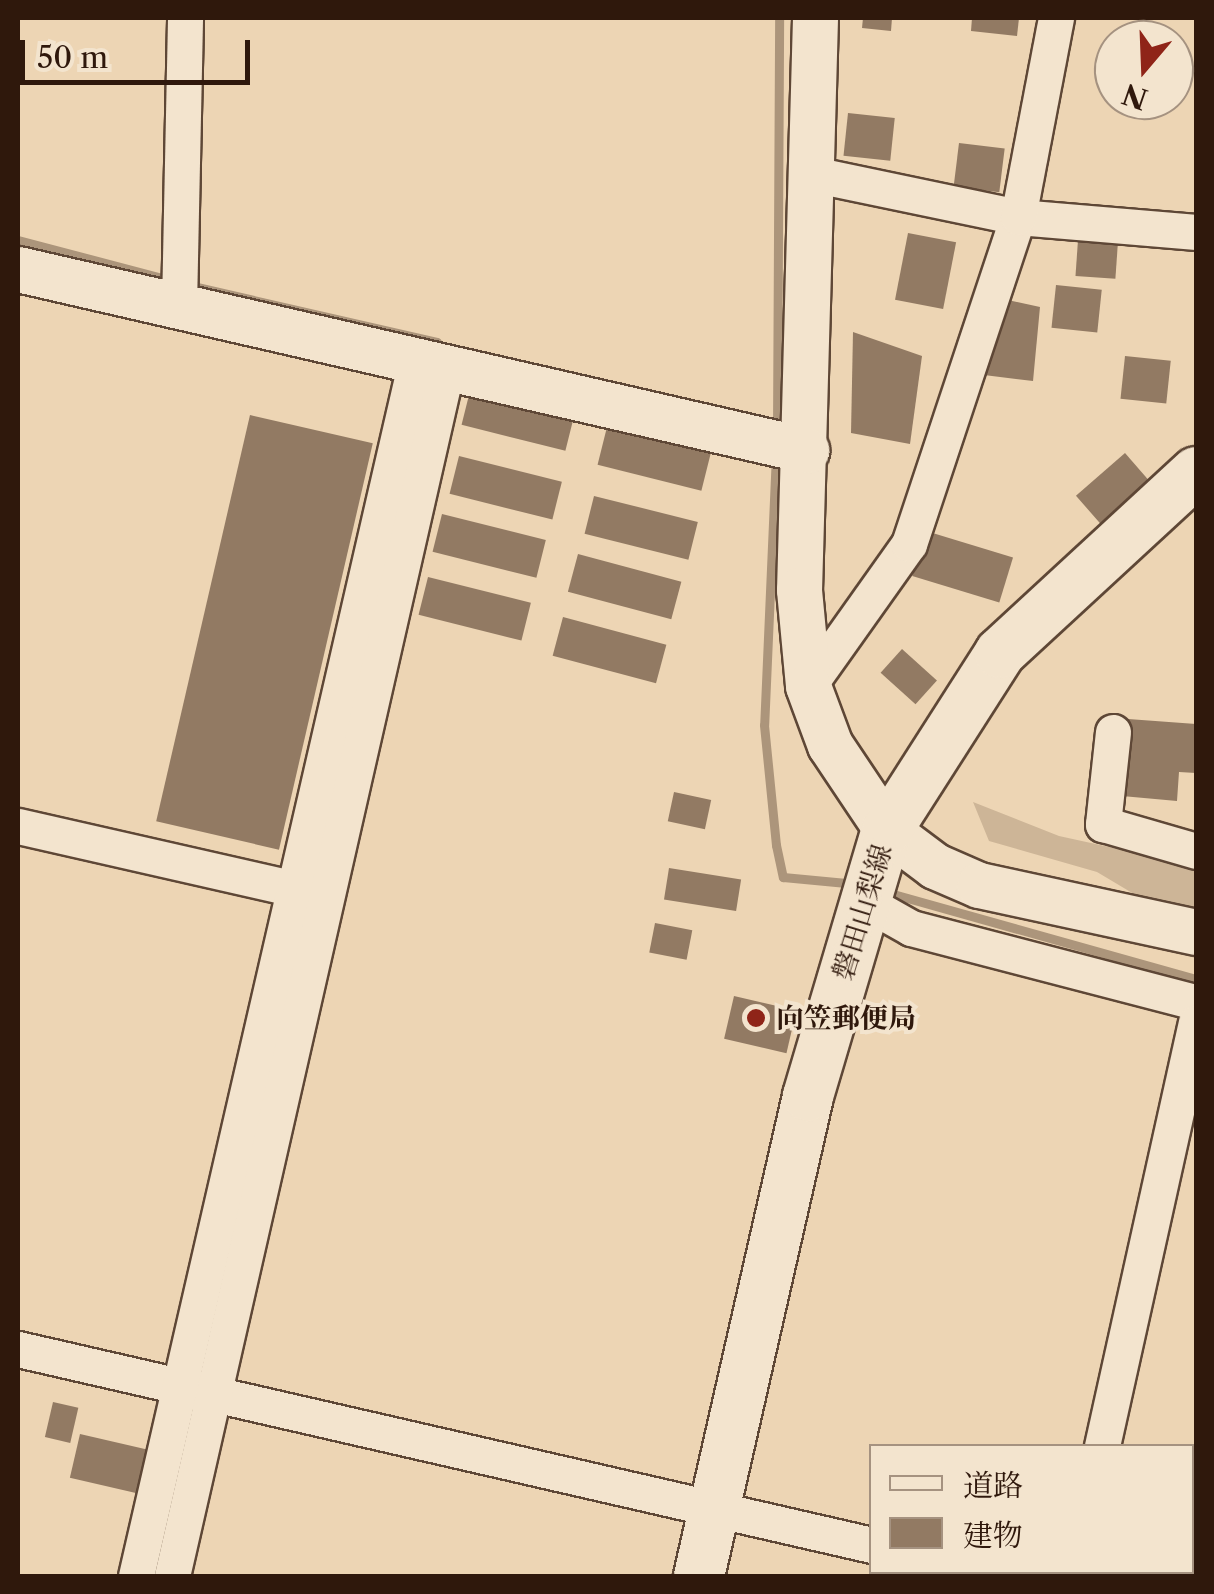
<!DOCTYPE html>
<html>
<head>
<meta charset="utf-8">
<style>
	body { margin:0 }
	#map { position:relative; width:1214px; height:1594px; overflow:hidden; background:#edd5b4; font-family:"Libre Caslon Text","Noto Serif JP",serif }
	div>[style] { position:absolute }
	.green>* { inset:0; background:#cdb597 }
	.stream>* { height:9px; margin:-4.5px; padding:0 4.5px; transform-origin:4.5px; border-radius:4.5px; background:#ac957b }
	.building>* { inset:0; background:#927a63; transform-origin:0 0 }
	.roads { filter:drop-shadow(2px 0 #5e4736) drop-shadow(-2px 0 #5e4736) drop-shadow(0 2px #5e4736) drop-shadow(0 -2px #5e4736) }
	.minor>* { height:35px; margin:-17.5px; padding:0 17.5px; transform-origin:17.5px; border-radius:17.5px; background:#f3e4ce }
	.tertiary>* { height:45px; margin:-22.5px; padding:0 22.5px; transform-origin:22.5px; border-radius:22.5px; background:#f3e4ce }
	.secondary>* { height:50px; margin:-25px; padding:0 25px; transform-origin:25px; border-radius:25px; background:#f3e4ce }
	.dots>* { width:28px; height:28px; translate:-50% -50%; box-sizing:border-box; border:5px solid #f3e4ce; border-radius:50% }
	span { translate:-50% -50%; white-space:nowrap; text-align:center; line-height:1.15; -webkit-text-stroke:8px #f3e4ce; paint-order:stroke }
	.street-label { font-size:28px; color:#2f180c }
	.poi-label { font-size:28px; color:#2f180c; font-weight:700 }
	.left { translate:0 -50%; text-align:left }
	.frame { position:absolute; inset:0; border:20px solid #2f180c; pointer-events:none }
	.legend { position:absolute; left:869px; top:1444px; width:325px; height:130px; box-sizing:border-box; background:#f3e4ce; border:2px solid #a59280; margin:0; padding:12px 18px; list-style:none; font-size:30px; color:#2f180c }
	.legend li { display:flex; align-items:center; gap:20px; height:50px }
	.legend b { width:50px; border:2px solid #a59280 }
	.north { position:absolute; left:1094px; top:20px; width:100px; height:100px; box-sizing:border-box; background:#f3e4ce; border:2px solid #a59280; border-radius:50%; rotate:199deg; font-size:28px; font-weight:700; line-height:40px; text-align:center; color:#2f180c }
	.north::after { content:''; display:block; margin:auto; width:35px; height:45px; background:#8f2418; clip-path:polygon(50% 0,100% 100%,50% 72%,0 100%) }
	.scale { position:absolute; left:20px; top:40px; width:230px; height:45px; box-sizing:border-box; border:5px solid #2f180c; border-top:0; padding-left:12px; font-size:30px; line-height:35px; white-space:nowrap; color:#2f180c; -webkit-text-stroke:8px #f3e4ce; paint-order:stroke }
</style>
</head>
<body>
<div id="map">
	<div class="green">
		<div style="clip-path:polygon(973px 802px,1059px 836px,1196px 866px,1196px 931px,1097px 872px,989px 841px)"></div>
	</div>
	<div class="stream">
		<div style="left:18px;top:240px;width:160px;rotate:14.8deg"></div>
		<div style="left:188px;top:285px;width:255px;rotate:12.9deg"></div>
		<div style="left:437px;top:342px;width:8px;rotate:104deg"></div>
		<div style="left:777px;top:429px;width:411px;rotate:-89.7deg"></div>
		<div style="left:776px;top:454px;width:271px;rotate:92.5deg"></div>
		<div style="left:764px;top:725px;width:121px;rotate:84.3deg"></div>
		<div style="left:776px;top:845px;width:33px;rotate:78deg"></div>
		<div style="left:783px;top:877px;width:74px;rotate:5.4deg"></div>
		<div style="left:886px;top:892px;width:322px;rotate:15.7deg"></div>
	</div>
	<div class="building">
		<div style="clip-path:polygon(863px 18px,892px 18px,891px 31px,862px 28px)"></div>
		<div style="clip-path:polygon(972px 18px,1019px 18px,1017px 36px,971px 31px)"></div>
		<div style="left:848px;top:113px;width:47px;height:43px;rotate:6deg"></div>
		<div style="left:959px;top:143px;width:46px;height:44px;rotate:7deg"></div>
		<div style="left:908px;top:233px;width:49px;height:68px;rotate:11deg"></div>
		<div style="left:1078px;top:240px;width:40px;height:36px;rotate:4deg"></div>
		<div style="left:1056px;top:285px;width:46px;height:43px;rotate:6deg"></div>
		<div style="clip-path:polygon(1003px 299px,1040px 307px,1033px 381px,984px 375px)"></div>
		<div style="clip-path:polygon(853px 332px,922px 356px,910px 444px,851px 433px)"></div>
		<div style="left:1125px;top:356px;width:46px;height:43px;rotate:6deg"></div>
		<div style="left:471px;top:387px;width:107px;height:39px;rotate:14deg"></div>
		<div style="left:250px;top:415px;width:126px;height:417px;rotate:13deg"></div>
		<div style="left:607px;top:427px;width:107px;height:39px;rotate:14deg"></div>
		<div style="left:1125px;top:453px;width:48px;height:65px;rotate:49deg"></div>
		<div style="left:459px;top:456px;width:106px;height:39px;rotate:14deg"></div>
		<div style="left:594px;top:496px;width:107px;height:39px;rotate:14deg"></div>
		<div style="left:442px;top:514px;width:107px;height:39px;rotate:14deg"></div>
		<div style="left:926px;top:531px;width:91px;height:47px;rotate:17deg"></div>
		<div style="left:578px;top:554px;width:107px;height:39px;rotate:15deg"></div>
		<div style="left:428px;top:577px;width:106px;height:39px;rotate:14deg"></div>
		<div style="left:563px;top:617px;width:107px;height:40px;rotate:15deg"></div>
		<div style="left:902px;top:649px;width:47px;height:32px;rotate:42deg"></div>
		<div style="clip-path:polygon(1128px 719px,1196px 724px,1196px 773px,1179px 772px,1177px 801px,1122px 796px)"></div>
		<div style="left:674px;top:792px;width:38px;height:30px;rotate:12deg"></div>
		<div style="left:669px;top:868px;width:73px;height:32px;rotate:9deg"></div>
		<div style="left:655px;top:923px;width:38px;height:30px;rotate:11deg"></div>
		<div style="left:734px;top:996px;width:64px;height:44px;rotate:13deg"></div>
		<div style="left:53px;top:1402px;width:26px;height:36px;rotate:13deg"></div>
		<div style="left:80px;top:1434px;width:71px;height:45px;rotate:13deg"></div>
	</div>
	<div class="roads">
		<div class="minor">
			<div style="left:812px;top:174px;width:210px;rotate:11.8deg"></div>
			<div style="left:1018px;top:217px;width:179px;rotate:4.8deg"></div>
			<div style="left:179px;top:306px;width:288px;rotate:-88.8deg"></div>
			<div style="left:808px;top:686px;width:174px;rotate:-54.6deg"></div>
			<div style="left:909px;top:544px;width:345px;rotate:-71.6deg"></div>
			<div style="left:1018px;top:217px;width:203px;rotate:-79.2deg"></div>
			<div style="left:1113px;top:732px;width:93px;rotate:96.2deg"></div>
			<div style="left:1103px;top:824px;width:97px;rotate:16.2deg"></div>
			<div style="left:18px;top:826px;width:307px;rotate:12.8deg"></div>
			<div style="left:865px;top:902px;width:53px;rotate:29.5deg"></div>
			<div style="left:911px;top:928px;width:294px;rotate:14.6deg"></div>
			<div style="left:18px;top:1349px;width:876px;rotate:12.93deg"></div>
			<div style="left:1102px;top:1446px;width:434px;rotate:-77.5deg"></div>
			<div style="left:984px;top:1572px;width:22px;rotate:10deg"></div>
			<div style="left:136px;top:1576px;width:1248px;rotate:-77.03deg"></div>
			<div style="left:172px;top:1576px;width:1239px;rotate:-77.18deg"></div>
			<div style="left:1073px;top:1576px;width:4px;rotate:-76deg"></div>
		</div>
		<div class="tertiary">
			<div style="left:815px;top:18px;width:572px;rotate:91.6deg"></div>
			<div style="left:799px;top:590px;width:96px;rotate:84.6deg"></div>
			<div style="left:808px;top:686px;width:63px;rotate:69.6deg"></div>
			<div style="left:830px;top:745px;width:102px;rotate:56.2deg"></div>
			<div style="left:887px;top:830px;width:60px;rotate:36.9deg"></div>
			<div style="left:935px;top:866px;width:48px;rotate:23.4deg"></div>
			<div style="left:979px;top:885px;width:222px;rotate:12.2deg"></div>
			<div style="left:18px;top:269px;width:809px;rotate:12.94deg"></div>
		</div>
		<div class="secondary">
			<div style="left:699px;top:1576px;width:492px;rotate:-77.2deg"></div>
			<div style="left:808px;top:1096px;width:277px;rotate:-73.5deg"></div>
			<div style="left:887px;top:830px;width:210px;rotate:-57.4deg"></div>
			<div style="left:1000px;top:653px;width:267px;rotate:-42.7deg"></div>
		</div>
	</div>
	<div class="dots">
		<div style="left:756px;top:1018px;background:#8f2418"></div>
	</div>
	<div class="street-label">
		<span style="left:862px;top:912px;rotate:-73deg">磐田山梨線</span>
	</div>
	<div class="poi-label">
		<span class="left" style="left:776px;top:1018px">向笠郵便局</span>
	</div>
	<div class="frame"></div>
	<ul class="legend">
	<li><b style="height:12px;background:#f3e4ce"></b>道路</li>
	<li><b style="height:28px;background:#927a63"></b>建物</li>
	</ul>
	<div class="north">N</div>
	<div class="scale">50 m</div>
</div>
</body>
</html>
